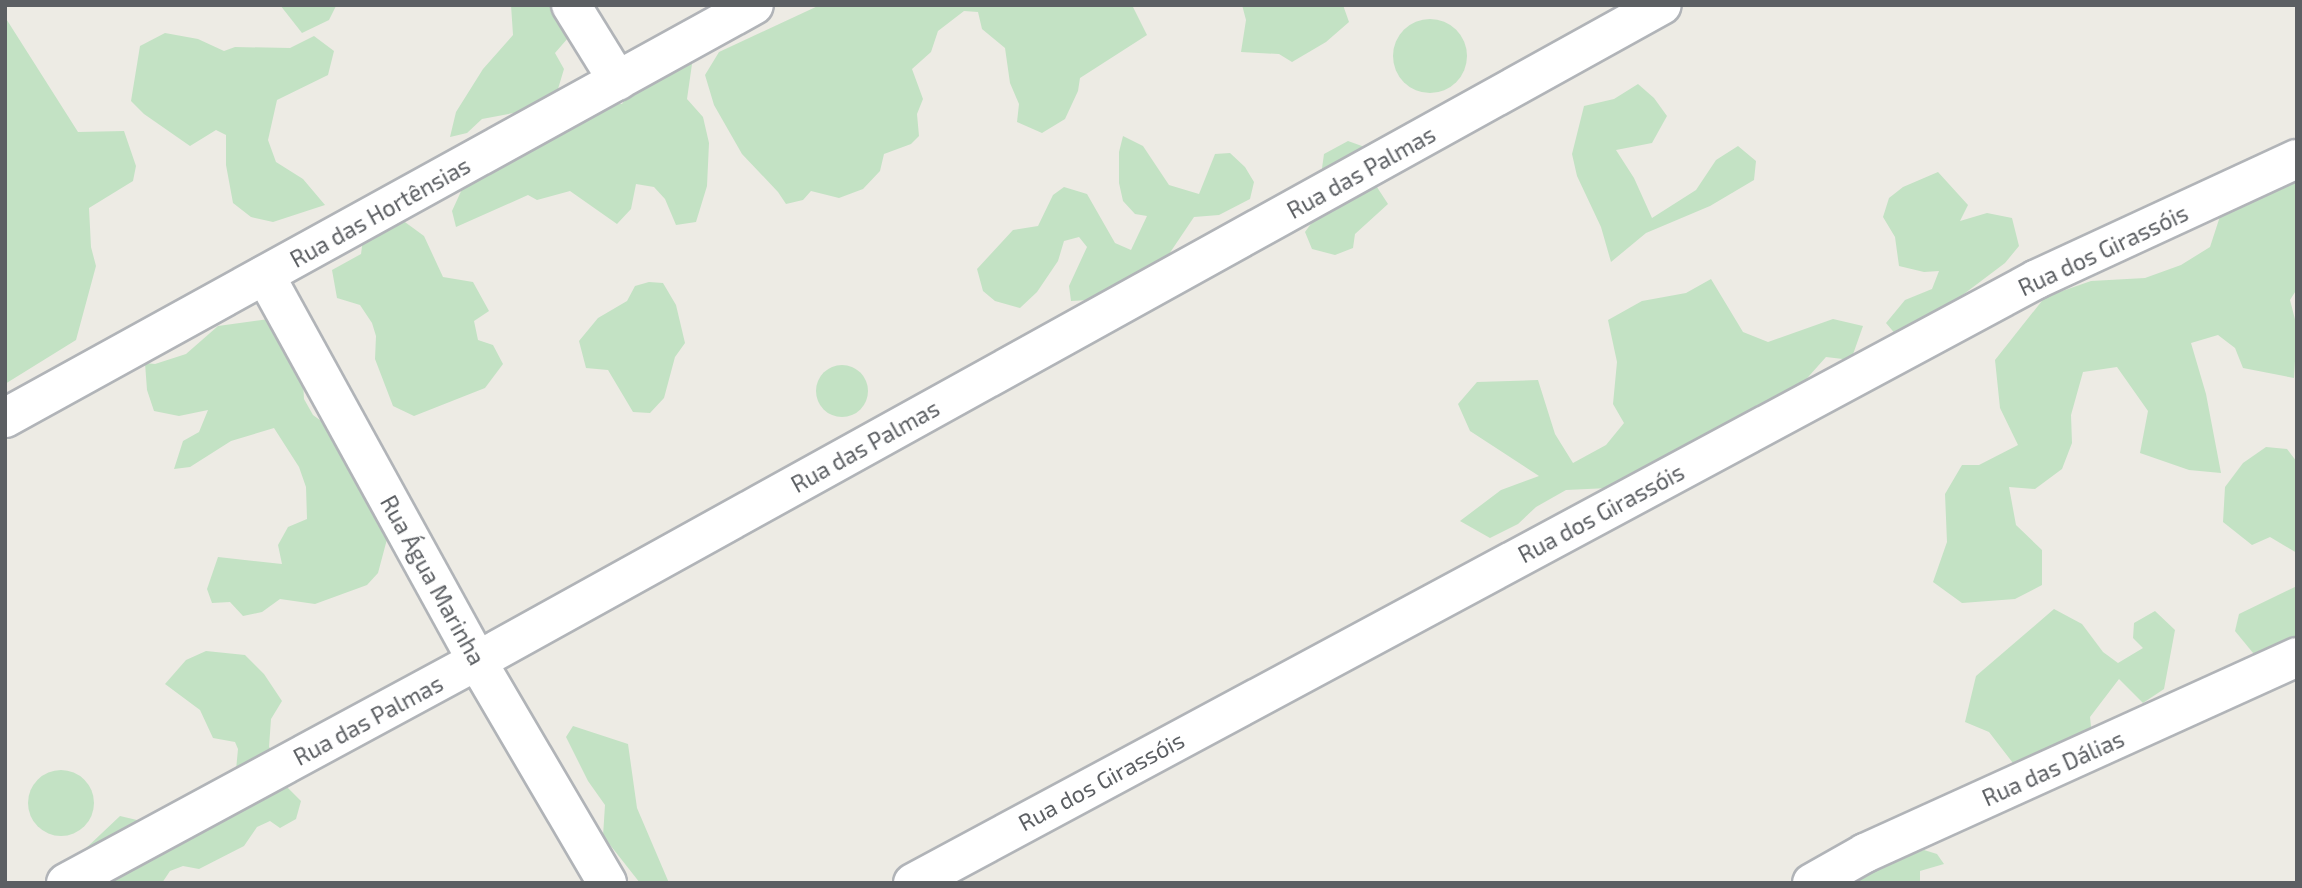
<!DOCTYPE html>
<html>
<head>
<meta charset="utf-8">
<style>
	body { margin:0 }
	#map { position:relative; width:2302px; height:888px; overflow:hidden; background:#edebe4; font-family:"Exo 2",sans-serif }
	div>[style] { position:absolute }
	.green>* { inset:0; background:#c3e2c4 }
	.round { border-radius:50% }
	.roads { filter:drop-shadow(2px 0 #b1b4b8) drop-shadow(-2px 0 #b1b4b8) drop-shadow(0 2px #b1b4b8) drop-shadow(0 -2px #b1b4b8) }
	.minor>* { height:38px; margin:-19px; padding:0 19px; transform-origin:19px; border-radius:19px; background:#fff }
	span { translate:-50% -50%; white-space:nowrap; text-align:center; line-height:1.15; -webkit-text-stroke:5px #fff; paint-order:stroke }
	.street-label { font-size:23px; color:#5c5f63 }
	.frame { position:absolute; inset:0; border:7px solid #5c5f63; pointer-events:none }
</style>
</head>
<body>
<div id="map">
	<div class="green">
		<div style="clip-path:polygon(280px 5px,336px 5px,336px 6px,329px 20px,302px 33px)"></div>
		<div style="clip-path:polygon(511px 5px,586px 5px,581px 23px,555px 53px,564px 69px,558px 89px,519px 112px,482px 119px,467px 133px,450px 137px,456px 112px,483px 69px,513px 35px)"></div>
		<div style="clip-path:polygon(820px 5px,1132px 5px,1147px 35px,1080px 78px,1078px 91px,1065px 119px,1042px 133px,1017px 122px,1019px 104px,1010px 83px,1005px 48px,982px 29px,978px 12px,964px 11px,938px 31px,931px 52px,912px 69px,923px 99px,917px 114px,919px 136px,911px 144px,884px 154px,880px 171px,863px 189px,839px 198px,811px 191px,803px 200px,786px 204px,778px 192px,742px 154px,714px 105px,705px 75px,719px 52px)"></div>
		<div style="clip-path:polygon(1242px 5px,1343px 5px,1349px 22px,1326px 42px,1292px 62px,1279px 54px,1241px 52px,1246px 20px)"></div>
		<div style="clip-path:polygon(5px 17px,78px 132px,124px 131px,136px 166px,133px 181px,89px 208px,91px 247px,96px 266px,76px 340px,5px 384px)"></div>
		<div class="round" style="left:1393px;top:19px;width:74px;height:74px"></div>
		<div style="clip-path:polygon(165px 33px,198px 39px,224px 51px,235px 47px,290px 48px,314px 36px,334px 51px,328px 75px,277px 100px,268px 140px,276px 162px,303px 179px,325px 205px,273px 222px,251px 217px,233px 203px,226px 165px,226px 135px,216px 130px,190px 146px,144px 114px,131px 101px,140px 46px)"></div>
		<div style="clip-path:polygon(685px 53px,692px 64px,687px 99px,703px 117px,709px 143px,707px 186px,696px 222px,676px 225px,665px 199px,654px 187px,636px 184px,631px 209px,617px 224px,570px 191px,537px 200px,528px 195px,456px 227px,452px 211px,463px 187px,613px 102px,622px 104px,634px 85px)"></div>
		<div style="clip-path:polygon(1638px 84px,1654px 98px,1667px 116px,1652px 143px,1616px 150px,1634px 178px,1652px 218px,1696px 190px,1716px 160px,1738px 146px,1756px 161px,1754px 180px,1710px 206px,1646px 233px,1611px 262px,1601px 227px,1577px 176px,1572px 154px,1584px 106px,1614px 99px)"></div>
		<div style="clip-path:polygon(1123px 136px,1143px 146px,1169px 185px,1199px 194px,1215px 154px,1230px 153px,1245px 167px,1254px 182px,1250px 199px,1219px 215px,1194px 217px,1161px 266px,1107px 299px,1071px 301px,1069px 286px,1087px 247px,1079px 237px,1064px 241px,1058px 261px,1037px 292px,1020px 308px,995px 301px,983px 291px,977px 269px,1013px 230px,1038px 226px,1053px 195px,1064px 187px,1087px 194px,1115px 243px,1131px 250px,1147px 216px,1135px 214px,1123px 201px,1119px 183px,1119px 152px)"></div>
		<div style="clip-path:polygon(1348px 141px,1373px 150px,1373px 181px,1388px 204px,1355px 234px,1353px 248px,1335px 255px,1312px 249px,1305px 232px,1315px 218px,1324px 154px)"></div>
		<div style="clip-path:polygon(2297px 165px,2297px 289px,2290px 300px,2297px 327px,2294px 378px,2243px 368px,2235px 348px,2218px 335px,2191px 343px,2206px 394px,2221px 473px,2189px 470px,2140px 453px,2148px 411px,2117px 367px,2083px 372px,2071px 415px,2072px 443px,2062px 469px,2035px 489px,2009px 487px,2016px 525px,2042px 550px,2042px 585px,2015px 599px,1962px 603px,1933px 582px,1947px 542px,1945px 494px,1962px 465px,1979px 465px,2018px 445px,2000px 408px,1995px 360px,2045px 297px,2091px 281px,2145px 278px,2181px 265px,2210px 247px,2225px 201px)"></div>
		<div style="clip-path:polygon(1938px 172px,1968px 205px,1960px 221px,1987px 213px,2012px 218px,2019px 246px,2005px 263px,1940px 312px,1897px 336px,1886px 323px,1905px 300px,1932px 289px,1939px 271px,1924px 272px,1899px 266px,1895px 237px,1883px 217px,1889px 198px,1903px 187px)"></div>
		<div style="clip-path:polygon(394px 214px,424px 236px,443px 277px,473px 282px,489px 311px,474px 321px,478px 340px,493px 345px,503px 364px,485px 388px,414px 416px,393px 406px,375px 359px,376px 336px,372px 323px,360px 305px,337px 298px,332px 270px,361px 254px,363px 239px)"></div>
		<div style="clip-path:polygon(1711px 279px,1743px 332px,1768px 342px,1833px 319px,1863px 326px,1851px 360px,1826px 357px,1793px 394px,1609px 488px,1566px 490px,1536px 507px,1518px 524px,1490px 538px,1460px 521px,1501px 490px,1539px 476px,1470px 431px,1458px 404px,1477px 382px,1538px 380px,1555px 434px,1573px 463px,1606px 445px,1624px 423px,1613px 404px,1617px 362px,1608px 320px,1642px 301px,1686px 293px)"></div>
		<div style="clip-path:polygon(649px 282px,663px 283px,676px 305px,685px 343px,675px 357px,664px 398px,650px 413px,633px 412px,608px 370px,586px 368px,579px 341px,598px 318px,627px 301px,635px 286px)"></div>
		<div style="clip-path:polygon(277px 318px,303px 381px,304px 399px,313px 415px,332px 429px,353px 460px,354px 479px,390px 528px,378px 573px,367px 585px,315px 604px,280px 599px,262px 612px,243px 616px,230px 602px,212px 603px,207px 589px,218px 557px,282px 564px,278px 545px,288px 527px,307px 519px,306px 487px,299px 467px,274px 428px,231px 441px,190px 467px,174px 469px,183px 441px,199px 432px,208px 410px,179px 416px,154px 411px,147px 390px,145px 363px,155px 364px,186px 354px,218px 326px)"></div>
		<div class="round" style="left:816px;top:365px;width:52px;height:52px"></div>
		<div style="clip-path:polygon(2266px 447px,2287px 449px,2297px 462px,2297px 553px,2270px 537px,2252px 545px,2223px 522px,2225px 487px,2243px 463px)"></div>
		<div style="clip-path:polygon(2297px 586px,2297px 651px,2258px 659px,2235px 631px,2239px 614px)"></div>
		<div style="clip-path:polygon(2054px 609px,2082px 624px,2103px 652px,2118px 663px,2143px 648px,2133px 638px,2134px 623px,2155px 611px,2175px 630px,2164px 689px,2143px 703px,2119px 679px,2090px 717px,2093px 745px,2023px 776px,1989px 732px,1965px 722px,1976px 676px)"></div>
		<div style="clip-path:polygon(206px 651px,245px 655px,264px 674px,282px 701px,271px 719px,269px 747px,280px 759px,286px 786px,301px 801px,296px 819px,280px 828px,270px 821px,257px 827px,244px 846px,199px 869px,183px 866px,170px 871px,162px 883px,68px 883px,65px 868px,120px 816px,141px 821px,203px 798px,220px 777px,236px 770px,238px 749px,235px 742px,213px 738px,200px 710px,165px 684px,186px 660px)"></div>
		<div style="clip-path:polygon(573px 726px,628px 744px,637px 808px,669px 883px,640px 883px,603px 836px,605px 805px,588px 781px,566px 737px)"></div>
		<div class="round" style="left:28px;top:770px;width:66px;height:66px"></div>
		<div style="clip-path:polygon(1924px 850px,1937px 854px,1944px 864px,1920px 871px,1920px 883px,1817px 883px)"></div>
	</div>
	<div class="roads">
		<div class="minor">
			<div style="left:571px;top:5px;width:89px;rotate:58.3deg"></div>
			<div style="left:265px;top:275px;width:440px;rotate:61.2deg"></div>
			<div style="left:477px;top:661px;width:257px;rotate:59.6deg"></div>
			<div style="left:5px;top:418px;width:855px;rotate:-28.87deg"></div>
			<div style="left:66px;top:883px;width:467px;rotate:-28.4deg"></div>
			<div style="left:477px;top:661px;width:1354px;rotate:-28.97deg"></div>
			<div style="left:913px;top:883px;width:1276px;rotate:-28.25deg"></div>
			<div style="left:2037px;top:279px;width:286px;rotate:-24.8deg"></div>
			<div style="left:1812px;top:883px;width:61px;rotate:-29.5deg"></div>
			<div style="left:1865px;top:853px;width:474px;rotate:-24.4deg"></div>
		</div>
	</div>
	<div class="street-label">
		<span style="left:1361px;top:172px;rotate:-29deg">Rua das Palmas</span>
		<span style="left:380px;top:212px;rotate:-29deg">Rua das Hortênsias</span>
		<span style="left:2103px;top:250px;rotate:-25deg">Rua dos Girassóis</span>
		<span style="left:865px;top:446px;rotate:-29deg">Rua das Palmas</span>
		<span style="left:1601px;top:513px;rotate:-28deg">Rua dos Girassóis</span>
		<span style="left:433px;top:580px;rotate:61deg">Rua Água Marinha</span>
		<span style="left:368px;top:720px;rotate:-28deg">Rua das Palmas</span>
		<span style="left:2053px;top:768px;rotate:-24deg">Rua das Dálias</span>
		<span style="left:1101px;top:781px;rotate:-28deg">Rua dos Girassóis</span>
	</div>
	<div class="frame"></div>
</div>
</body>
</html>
